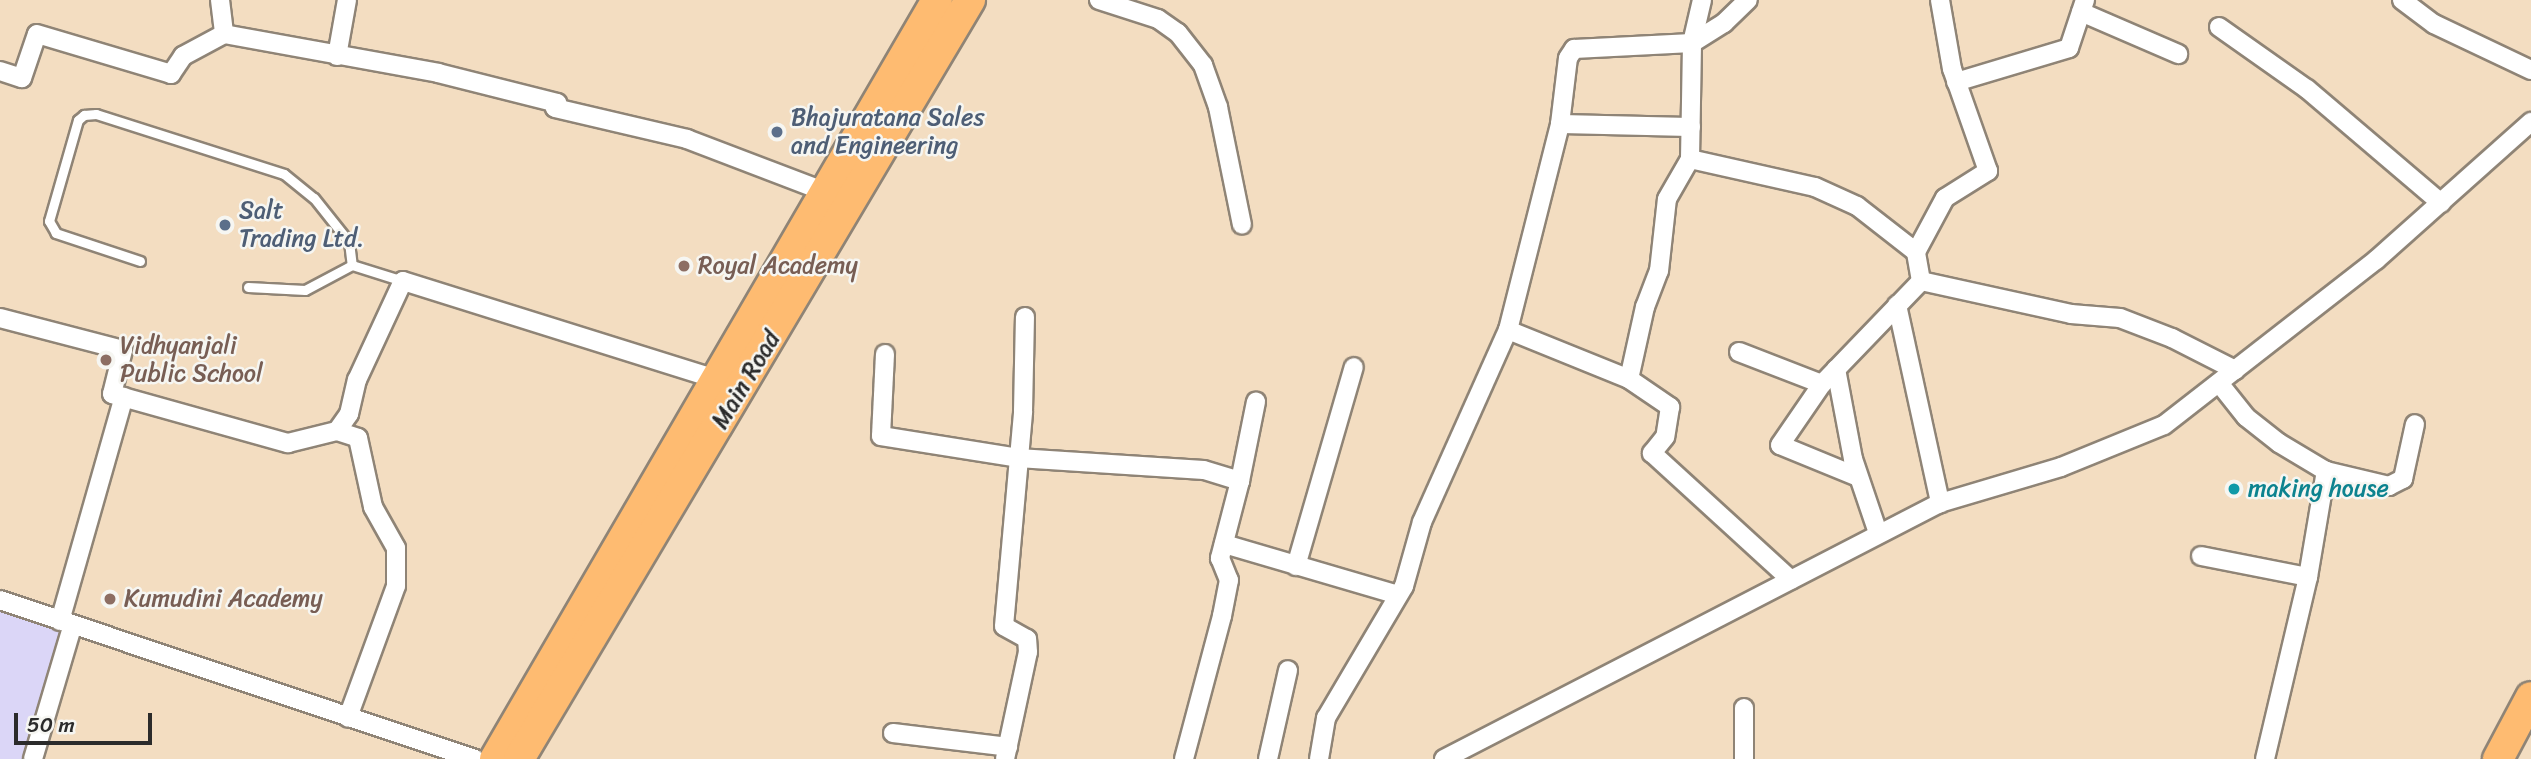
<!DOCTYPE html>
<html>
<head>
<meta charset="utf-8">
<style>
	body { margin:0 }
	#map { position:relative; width:2531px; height:759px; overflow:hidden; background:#f3ddc1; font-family:Sriracha,sans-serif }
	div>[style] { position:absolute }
	.built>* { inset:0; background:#dbd6f7 }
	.roads { filter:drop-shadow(2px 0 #8f8476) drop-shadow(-2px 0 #8f8476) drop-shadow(0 2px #8f8476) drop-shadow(0 -2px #8f8476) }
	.service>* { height:9px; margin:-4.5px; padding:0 4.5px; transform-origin:4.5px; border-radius:4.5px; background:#fff }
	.minor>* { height:18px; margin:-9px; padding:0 9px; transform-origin:9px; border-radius:9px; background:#fff }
	.primary>* { height:30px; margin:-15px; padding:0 15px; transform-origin:15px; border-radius:15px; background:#febb71 }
	.dots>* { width:19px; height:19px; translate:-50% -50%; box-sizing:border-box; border:4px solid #f6f6f2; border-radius:50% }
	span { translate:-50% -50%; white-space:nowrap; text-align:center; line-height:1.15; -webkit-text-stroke:5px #f6f6f2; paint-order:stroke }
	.service-label { font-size:24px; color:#4e5e75 }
	.left { translate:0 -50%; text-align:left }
	.education-label { font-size:24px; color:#785e54 }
	.street-label { font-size:24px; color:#2b2b2b }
	.culture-label { font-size:24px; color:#0d838f }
	.scale { position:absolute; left:14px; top:713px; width:138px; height:32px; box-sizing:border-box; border:4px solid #2b2b2b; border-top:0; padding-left:9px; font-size:21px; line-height:24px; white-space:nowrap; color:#2b2b2b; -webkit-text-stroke:5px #f6f6f2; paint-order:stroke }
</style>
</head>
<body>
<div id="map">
	<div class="built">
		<div style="clip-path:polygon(0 609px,72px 634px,34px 759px,0 759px)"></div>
	</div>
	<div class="roads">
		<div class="service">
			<div style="left:140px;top:261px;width:89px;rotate:-161.6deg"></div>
			<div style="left:56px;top:233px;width:14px;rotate:-120deg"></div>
			<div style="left:49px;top:221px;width:105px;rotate:-74deg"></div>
			<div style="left:78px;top:120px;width:8px;rotate:-40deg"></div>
			<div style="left:84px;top:115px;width:12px;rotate:-5deg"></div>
			<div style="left:96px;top:114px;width:197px;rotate:17.7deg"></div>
			<div style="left:284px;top:174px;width:38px;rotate:39deg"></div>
			<div style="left:314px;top:198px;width:56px;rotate:51.5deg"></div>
			<div style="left:349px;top:242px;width:23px;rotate:83deg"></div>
			<div style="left:248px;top:287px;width:57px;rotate:3deg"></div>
			<div style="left:305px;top:290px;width:53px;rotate:-28deg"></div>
			<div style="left:352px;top:265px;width:53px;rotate:17.4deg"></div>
		</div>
		<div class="minor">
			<div style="left:220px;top:0;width:34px;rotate:83deg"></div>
			<div style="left:1099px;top:0;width:62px;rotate:17.9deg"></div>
			<div style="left:1158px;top:19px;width:24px;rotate:35deg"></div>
			<div style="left:1178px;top:33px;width:41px;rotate:52deg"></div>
			<div style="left:1203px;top:65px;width:45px;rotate:70.3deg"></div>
			<div style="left:1218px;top:107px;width:120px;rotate:78.5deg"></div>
			<div style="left:2402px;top:0;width:40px;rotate:37deg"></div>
			<div style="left:2434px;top:24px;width:107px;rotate:25.4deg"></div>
			<div style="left:2081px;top:12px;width:106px;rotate:23.4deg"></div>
			<div style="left:2219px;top:27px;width:108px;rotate:35.2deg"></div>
			<div style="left:2307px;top:89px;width:176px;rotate:40.4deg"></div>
			<div style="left:337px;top:56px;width:57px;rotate:-79.9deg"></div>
			<div style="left:0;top:71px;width:23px;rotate:18deg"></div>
			<div style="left:22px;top:78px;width:46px;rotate:-71.2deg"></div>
			<div style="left:37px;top:34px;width:140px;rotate:16.6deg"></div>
			<div style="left:171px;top:74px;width:22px;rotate:-56deg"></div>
			<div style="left:183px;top:56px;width:47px;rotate:-28.2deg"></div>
			<div style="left:224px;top:34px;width:218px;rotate:10.3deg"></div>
			<div style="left:438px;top:73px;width:123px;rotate:14.1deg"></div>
			<div style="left:557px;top:103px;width:5px;rotate:112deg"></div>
			<div style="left:555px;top:108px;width:136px;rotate:13.2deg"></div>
			<div style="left:687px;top:139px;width:157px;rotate:20.9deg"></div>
			<div style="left:1956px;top:82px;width:118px;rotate:-16.7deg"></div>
			<div style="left:2069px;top:48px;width:51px;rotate:-71.6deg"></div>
			<div style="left:1560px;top:124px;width:131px;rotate:1.3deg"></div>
			<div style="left:1690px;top:159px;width:128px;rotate:12.6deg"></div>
			<div style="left:1815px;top:187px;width:46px;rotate:24.3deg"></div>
			<div style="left:1857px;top:206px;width:75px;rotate:37.9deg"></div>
			<div style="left:1921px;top:281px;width:154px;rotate:12.4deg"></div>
			<div style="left:2071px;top:314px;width:49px;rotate:4.7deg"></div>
			<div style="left:2120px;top:318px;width:56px;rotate:21deg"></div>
			<div style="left:2172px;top:338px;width:71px;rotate:26.9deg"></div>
			<div style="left:1897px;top:305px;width:203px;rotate:77.7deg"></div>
			<div style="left:0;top:318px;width:127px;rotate:14.6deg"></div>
			<div style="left:123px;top:350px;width:45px;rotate:104deg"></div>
			<div style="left:112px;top:394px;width:183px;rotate:15.6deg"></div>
			<div style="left:288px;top:443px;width:50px;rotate:-13.8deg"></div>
			<div style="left:337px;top:431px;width:21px;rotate:-55deg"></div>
			<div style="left:349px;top:414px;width:35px;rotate:-77deg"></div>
			<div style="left:357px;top:380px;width:109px;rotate:-65.1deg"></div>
			<div style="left:403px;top:281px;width:335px;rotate:17.4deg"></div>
			<div style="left:1508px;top:330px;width:131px;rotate:22deg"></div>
			<div style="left:1629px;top:379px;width:50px;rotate:34.3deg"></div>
			<div style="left:1670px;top:407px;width:30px;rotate:99deg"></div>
			<div style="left:1665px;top:437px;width:21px;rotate:129deg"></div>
			<div style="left:1652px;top:453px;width:188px;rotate:42.4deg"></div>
			<div style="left:1739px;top:352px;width:89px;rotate:21.1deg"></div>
			<div style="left:885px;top:354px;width:82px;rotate:92.8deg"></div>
			<div style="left:881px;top:436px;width:139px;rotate:9.1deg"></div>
			<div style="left:1018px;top:458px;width:186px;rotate:3.7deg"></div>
			<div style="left:1204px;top:470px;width:38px;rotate:17deg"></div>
			<div style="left:1240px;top:481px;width:80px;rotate:104.6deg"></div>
			<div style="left:1220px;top:558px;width:24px;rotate:68deg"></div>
			<div style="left:1229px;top:580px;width:37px;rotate:101deg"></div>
			<div style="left:1222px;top:616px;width:148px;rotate:104.9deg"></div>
			<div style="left:1836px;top:369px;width:92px;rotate:79.3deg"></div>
			<div style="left:1853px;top:459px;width:78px;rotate:71.3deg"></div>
			<div style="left:1629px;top:379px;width:74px;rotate:-77.5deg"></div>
			<div style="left:1645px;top:307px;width:39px;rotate:-69deg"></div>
			<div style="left:1659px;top:271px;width:72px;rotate:-83.7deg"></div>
			<div style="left:1667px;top:199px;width:46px;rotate:-60.1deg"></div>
			<div style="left:1690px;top:159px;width:116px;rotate:-89deg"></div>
			<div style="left:1692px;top:43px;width:44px;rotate:-76.9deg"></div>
			<div style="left:2219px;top:383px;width:43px;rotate:51.5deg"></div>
			<div style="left:2246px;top:417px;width:42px;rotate:38.2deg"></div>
			<div style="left:2279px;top:443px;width:55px;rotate:30.8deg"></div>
			<div style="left:2326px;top:471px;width:65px;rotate:13.4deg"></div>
			<div style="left:2389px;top:486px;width:16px;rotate:-27deg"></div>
			<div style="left:2403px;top:479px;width:56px;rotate:-77.7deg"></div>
			<div style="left:337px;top:431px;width:22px;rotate:18deg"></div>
			<div style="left:358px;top:438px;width:71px;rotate:77.7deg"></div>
			<div style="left:373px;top:507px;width:47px;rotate:60.7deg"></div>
			<div style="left:396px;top:548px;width:38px;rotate:90deg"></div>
			<div style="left:396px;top:586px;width:140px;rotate:110.1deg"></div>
			<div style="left:1858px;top:477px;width:84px;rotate:-157.7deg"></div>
			<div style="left:1780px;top:445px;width:74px;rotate:-55.5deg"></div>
			<div style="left:1822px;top:384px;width:143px;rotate:-46.1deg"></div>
			<div style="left:1921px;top:281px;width:29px;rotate:-100deg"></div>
			<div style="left:1916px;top:252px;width:61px;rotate:-61.8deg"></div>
			<div style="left:1945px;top:198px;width:51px;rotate:-32.1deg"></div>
			<div style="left:1988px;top:171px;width:108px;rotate:-109.4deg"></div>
			<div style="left:1952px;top:69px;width:70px;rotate:-99.9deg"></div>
			<div style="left:1240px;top:481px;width:81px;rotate:-78.6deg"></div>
			<div style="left:1224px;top:544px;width:181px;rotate:16.3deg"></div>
			<div style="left:2201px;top:556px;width:109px;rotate:11.1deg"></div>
			<div style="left:1296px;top:566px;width:207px;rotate:-73.8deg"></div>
			<div style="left:0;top:600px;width:501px;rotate:18.51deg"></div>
			<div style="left:60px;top:621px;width:233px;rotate:-74.1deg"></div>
			<div style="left:893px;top:733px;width:116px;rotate:6.9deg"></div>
			<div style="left:33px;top:759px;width:138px;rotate:-73.5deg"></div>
			<div style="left:1005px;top:759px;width:109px;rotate:-77.9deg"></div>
			<div style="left:1028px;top:652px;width:13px;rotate:-94deg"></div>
			<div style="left:1027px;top:639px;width:26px;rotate:-151deg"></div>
			<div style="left:1004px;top:626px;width:216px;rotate:-84.9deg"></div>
			<div style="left:1023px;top:411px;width:94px;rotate:-88.8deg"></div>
			<div style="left:1268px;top:759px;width:91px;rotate:-77.3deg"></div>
			<div style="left:1319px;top:759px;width:42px;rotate:-80.3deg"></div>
			<div style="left:1326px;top:718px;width:153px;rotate:-59.4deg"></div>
			<div style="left:1404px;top:586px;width:66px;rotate:-74.3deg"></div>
			<div style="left:1422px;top:522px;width:210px;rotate:-65.9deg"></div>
			<div style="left:1508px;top:330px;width:212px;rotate:-75.8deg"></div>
			<div style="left:1560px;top:124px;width:66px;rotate:-83.1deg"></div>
			<div style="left:1568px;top:58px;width:11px;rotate:-56deg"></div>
			<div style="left:1574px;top:49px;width:118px;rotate:-2.9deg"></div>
			<div style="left:1692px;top:43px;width:38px;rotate:-32deg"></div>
			<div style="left:1724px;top:23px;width:33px;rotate:-44deg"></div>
			<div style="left:1444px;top:759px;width:558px;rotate:-27.3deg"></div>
			<div style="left:1940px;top:503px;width:126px;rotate:-16.6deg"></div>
			<div style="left:2061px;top:467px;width:111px;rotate:-22.2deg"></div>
			<div style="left:2164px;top:425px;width:269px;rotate:-37.9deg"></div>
			<div style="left:2376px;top:260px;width:208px;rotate:-41.7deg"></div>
			<div style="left:1744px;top:759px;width:51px;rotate:-90deg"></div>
			<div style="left:2265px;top:759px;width:187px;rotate:-76.7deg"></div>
			<div style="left:2308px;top:577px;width:108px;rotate:-80.4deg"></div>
		</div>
		<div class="primary">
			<div style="left:495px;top:759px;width:878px;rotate:-59.79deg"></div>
			<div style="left:519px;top:759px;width:883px;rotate:-59.28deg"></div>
			<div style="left:2498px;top:759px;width:70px;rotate:-62deg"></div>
		</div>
	</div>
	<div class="dots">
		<div style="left:777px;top:132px;background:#5c6f8a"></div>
		<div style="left:225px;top:225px;background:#5c6f8a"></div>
		<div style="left:684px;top:266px;background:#8d6e63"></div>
		<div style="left:106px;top:360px;background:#8d6e63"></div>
		<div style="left:2234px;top:489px;background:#0f9aa8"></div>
		<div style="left:110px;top:599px;background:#8d6e63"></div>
	</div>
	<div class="service-label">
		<span class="left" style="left:791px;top:132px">Bhajuratana Sales<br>and Engineering</span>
		<span class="left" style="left:239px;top:225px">Salt<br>Trading Ltd.</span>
	</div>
	<div class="education-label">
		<span class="left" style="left:698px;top:266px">Royal Academy</span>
		<span class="left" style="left:120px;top:360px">Vidhyanjali<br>Public School</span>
		<span class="left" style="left:124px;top:599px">Kumudini Academy</span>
	</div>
	<div class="street-label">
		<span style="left:746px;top:380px;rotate:-59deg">Main Road</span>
	</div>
	<div class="culture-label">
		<span class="left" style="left:2248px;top:489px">making house</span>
	</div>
	<div class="scale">50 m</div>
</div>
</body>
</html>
